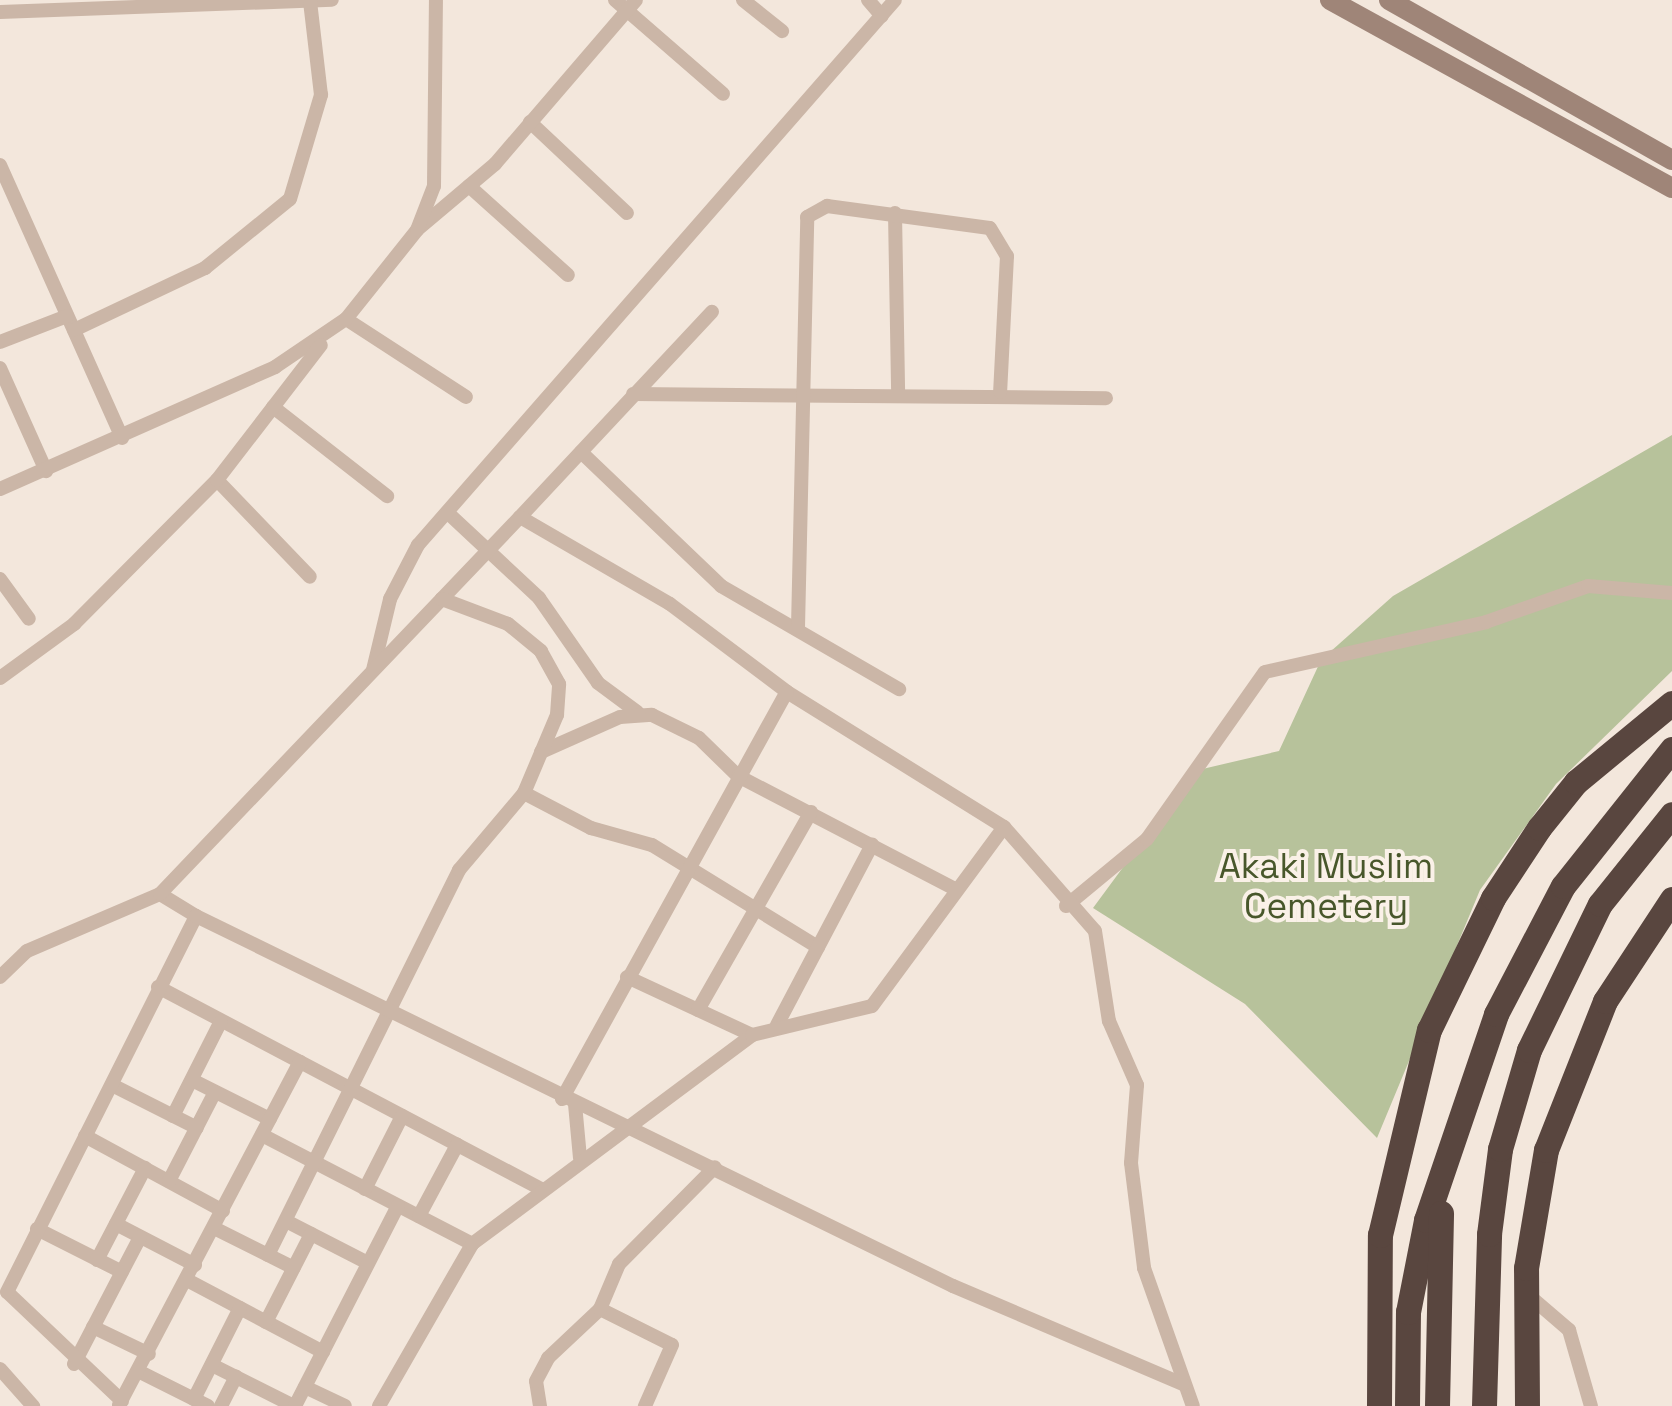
<!DOCTYPE html>
<html>
<head>
<meta charset="utf-8">
<style>
	body { margin:0 }
	#map { position:relative; width:1672px; height:1406px; overflow:hidden; background:#f3e7dc; font-family:"Space Grotesk",sans-serif }
	div>[style] { position:absolute }
	.green>* { inset:0; background:#b7c29b }
	.street>* { height:14px; margin:-7px; padding:0 7px; transform-origin:7px; border-radius:7px; background:#cbb6a7 }
	.secondary>* { height:20px; margin:-10px; padding:0 10px; transform-origin:10px; border-radius:10px; background:#9f8578 }
	.highway>* { height:25px; margin:-12.5px; padding:0 12.5px; transform-origin:12.5px; border-radius:12.5px; background:#59463f }
	span { translate:-50% -50%; white-space:nowrap; text-align:center; line-height:1.15; -webkit-text-stroke:8px #faf1e8; paint-order:stroke }
	.park-label { font-size:35px; color:#48572b }
</style>
</head>
<body>
<div id="map">
	<div class="green">
		<div style="clip-path:polygon(1672px 435px,1672px 671px,1556px 784px,1480px 890px,1377px 1138px,1245px 1004px,1093px 908px,1194px 771px,1279px 751px,1321px 660px,1393px 596px)"></div>
	</div>
	<div class="street">
		<div style="left:615px;top:0;width:143px;rotate:41deg"></div>
		<div style="left:743px;top:0;width:50px;rotate:38.5deg"></div>
		<div style="left:868px;top:0;width:21px;rotate:49deg"></div>
		<div style="left:0;top:12px;width:332px;rotate:-2.1deg"></div>
		<div style="left:530px;top:122px;width:133px;rotate:43.2deg"></div>
		<div style="left:0;top:165px;width:299px;rotate:65.9deg"></div>
		<div style="left:469px;top:186px;width:133px;rotate:42deg"></div>
		<div style="left:895px;top:213px;width:177px;rotate:89deg"></div>
		<div style="left:418px;top:229px;width:101px;rotate:-40.2deg"></div>
		<div style="left:495px;top:164px;width:216px;rotate:-49.3deg"></div>
		<div style="left:346px;top:319px;width:143px;rotate:33deg"></div>
		<div style="left:74px;top:330px;width:145px;rotate:-25.3deg"></div>
		<div style="left:205px;top:268px;width:109px;rotate:-39.1deg"></div>
		<div style="left:290px;top:199px;width:109px;rotate:-73.4deg"></div>
		<div style="left:321px;top:95px;width:94px;rotate:-96.7deg"></div>
		<div style="left:0;top:342px;width:72px;rotate:-21.2deg"></div>
		<div style="left:0;top:368px;width:113px;rotate:65.9deg"></div>
		<div style="left:633px;top:394px;width:473px;rotate:0.5deg"></div>
		<div style="left:273px;top:407px;width:145px;rotate:38deg"></div>
		<div style="left:581px;top:452px;width:194px;rotate:43.7deg"></div>
		<div style="left:721px;top:586px;width:206px;rotate:30.1deg"></div>
		<div style="left:217px;top:480px;width:134px;rotate:46.2deg"></div>
		<div style="left:0;top:489px;width:301px;rotate:-23.9deg"></div>
		<div style="left:275px;top:367px;width:86px;rotate:-34.1deg"></div>
		<div style="left:346px;top:319px;width:114px;rotate:-51.4deg"></div>
		<div style="left:417px;top:230px;width:47px;rotate:-68.9deg"></div>
		<div style="left:434px;top:186px;width:186px;rotate:-89.4deg"></div>
		<div style="left:449px;top:514px;width:123px;rotate:43deg"></div>
		<div style="left:539px;top:598px;width:103px;rotate:55.2deg"></div>
		<div style="left:598px;top:683px;width:49px;rotate:36.6deg"></div>
		<div style="left:520px;top:517px;width:281px;rotate:-46.9deg"></div>
		<div style="left:0;top:579px;width:49px;rotate:54.1deg"></div>
		<div style="left:798px;top:627px;width:410px;rotate:-88.7deg"></div>
		<div style="left:807px;top:217px;width:23px;rotate:-29deg"></div>
		<div style="left:827px;top:206px;width:164px;rotate:7.7deg"></div>
		<div style="left:990px;top:228px;width:33px;rotate:59deg"></div>
		<div style="left:1007px;top:256px;width:136px;rotate:92.9deg"></div>
		<div style="left:373px;top:670px;width:73px;rotate:-76.5deg"></div>
		<div style="left:390px;top:599px;width:61px;rotate:-62.6deg"></div>
		<div style="left:418px;top:545px;width:724px;rotate:-48.81deg"></div>
		<div style="left:0;top:678px;width:92px;rotate:-36.1deg"></div>
		<div style="left:74px;top:624px;width:203px;rotate:-45.2deg"></div>
		<div style="left:217px;top:480px;width:170px;rotate:-52.4deg"></div>
		<div style="left:541px;top:752px;width:86px;rotate:-23.9deg"></div>
		<div style="left:620px;top:717px;width:32px;rotate:-4deg"></div>
		<div style="left:652px;top:715px;width:52px;rotate:26.1deg"></div>
		<div style="left:699px;top:738px;width:54px;rotate:44.3deg"></div>
		<div style="left:738px;top:776px;width:245px;rotate:27.5deg"></div>
		<div style="left:524px;top:793px;width:76px;rotate:27.6deg"></div>
		<div style="left:591px;top:828px;width:63px;rotate:15.6deg"></div>
		<div style="left:652px;top:845px;width:195px;rotate:31.6deg"></div>
		<div style="left:160px;top:894px;width:42px;rotate:31.4deg"></div>
		<div style="left:1066px;top:906px;width:105px;rotate:-39.6deg"></div>
		<div style="left:1147px;top:839px;width:204px;rotate:-54.8deg"></div>
		<div style="left:1265px;top:672px;width:227px;rotate:-12.7deg"></div>
		<div style="left:1486px;top:622px;width:108px;rotate:-19.4deg"></div>
		<div style="left:1588px;top:586px;width:84px;rotate:4.8deg"></div>
		<div style="left:0;top:977px;width:37px;rotate:-44deg"></div>
		<div style="left:27px;top:951px;width:145px;rotate:-23.2deg"></div>
		<div style="left:160px;top:894px;width:521px;rotate:-46.32deg"></div>
		<div style="left:520px;top:517px;width:173px;rotate:30.1deg"></div>
		<div style="left:670px;top:604px;width:146px;rotate:36.9deg"></div>
		<div style="left:787px;top:692px;width:256px;rotate:31.9deg"></div>
		<div style="left:1004px;top:827px;width:138px;rotate:48.8deg"></div>
		<div style="left:1095px;top:931px;width:91px;rotate:81.2deg"></div>
		<div style="left:1109px;top:1021px;width:70px;rotate:66.4deg"></div>
		<div style="left:1137px;top:1085px;width:78px;rotate:94.4deg"></div>
		<div style="left:1131px;top:1163px;width:106px;rotate:82.9deg"></div>
		<div style="left:1144px;top:1268px;width:146px;rotate:70.5deg"></div>
		<div style="left:627px;top:977px;width:138px;rotate:24.9deg"></div>
		<div style="left:158px;top:987px;width:435px;rotate:27.8deg"></div>
		<div style="left:698px;top:1010px;width:228px;rotate:-60.3deg"></div>
		<div style="left:777px;top:1025px;width:204px;rotate:-62.2deg"></div>
		<div style="left:192px;top:1080px;width:87px;rotate:26.6deg"></div>
		<div style="left:112px;top:1085px;width:95px;rotate:26.8deg"></div>
		<div style="left:562px;top:1099px;width:465px;rotate:-61.1deg"></div>
		<div style="left:575px;top:1104px;width:54px;rotate:84.7deg"></div>
		<div style="left:173px;top:1116px;width:106px;rotate:-63.2deg"></div>
		<div style="left:262px;top:1135px;width:237px;rotate:27.4deg"></div>
		<div style="left:85px;top:1136px;width:157px;rotate:28.5deg"></div>
		<div style="left:169px;top:1181px;width:100px;rotate:-62.7deg"></div>
		<div style="left:365px;top:1189px;width:82px;rotate:-63.1deg"></div>
		<div style="left:419px;top:1216px;width:81px;rotate:-61.8deg"></div>
		<div style="left:286px;top:1221px;width:92px;rotate:27.1deg"></div>
		<div style="left:116px;top:1224px;width:89px;rotate:27.4deg"></div>
		<div style="left:214px;top:1228px;width:89px;rotate:26.6deg"></div>
		<div style="left:37px;top:1229px;width:95px;rotate:26.8deg"></div>
		<div style="left:268px;top:1255px;width:430px;rotate:-63.6deg"></div>
		<div style="left:459px;top:870px;width:101px;rotate:-49.8deg"></div>
		<div style="left:524px;top:793px;width:85px;rotate:-67.1deg"></div>
		<div style="left:557px;top:715px;width:31px;rotate:-86deg"></div>
		<div style="left:559px;top:684px;width:38px;rotate:-119deg"></div>
		<div style="left:541px;top:651px;width:43px;rotate:-140.7deg"></div>
		<div style="left:508px;top:624px;width:71px;rotate:-159.3deg"></div>
		<div style="left:97px;top:1260px;width:104px;rotate:-62.4deg"></div>
		<div style="left:187px;top:1280px;width:154px;rotate:27.9deg"></div>
		<div style="left:1526px;top:1293px;width:57px;rotate:40.7deg"></div>
		<div style="left:1569px;top:1330px;width:79px;rotate:73.9deg"></div>
		<div style="left:600px;top:1309px;width:80px;rotate:26.6deg"></div>
		<div style="left:672px;top:1345px;width:67px;rotate:113.9deg"></div>
		<div style="left:266px;top:1322px;width:99px;rotate:-62.9deg"></div>
		<div style="left:93px;top:1327px;width:62px;rotate:25.7deg"></div>
		<div style="left:74px;top:1364px;width:143px;rotate:-62.5deg"></div>
		<div style="left:212px;top:1365px;width:92px;rotate:26.6deg"></div>
		<div style="left:0;top:1369px;width:50px;rotate:48.3deg"></div>
		<div style="left:140px;top:1372px;width:76px;rotate:26.6deg"></div>
		<div style="left:305px;top:1387px;width:44px;rotate:25.4deg"></div>
		<div style="left:194px;top:1399px;width:102px;rotate:-63.2deg"></div>
		<div style="left:122px;top:1401px;width:158px;rotate:-136.5deg"></div>
		<div style="left:7px;top:1292px;width:421px;rotate:-63.3deg"></div>
		<div style="left:196px;top:916px;width:843px;rotate:26.05deg"></div>
		<div style="left:953px;top:1286px;width:250px;rotate:23.1deg"></div>
		<div style="left:119px;top:1405px;width:388px;rotate:-62.2deg"></div>
		<div style="left:221px;top:1406px;width:33px;rotate:-63deg"></div>
		<div style="left:295px;top:1406px;width:225px;rotate:-62.8deg"></div>
		<div style="left:379px;top:1406px;width:187px;rotate:-60.1deg"></div>
		<div style="left:472px;top:1244px;width:349px;rotate:-36.7deg"></div>
		<div style="left:752px;top:1035px;width:123px;rotate:-13.6deg"></div>
		<div style="left:872px;top:1006px;width:222px;rotate:-53.6deg"></div>
		<div style="left:540px;top:1406px;width:25px;rotate:-99deg"></div>
		<div style="left:536px;top:1381px;width:26px;rotate:-62deg"></div>
		<div style="left:548px;top:1358px;width:71px;rotate:-43.3deg"></div>
		<div style="left:600px;top:1309px;width:49px;rotate:-67.1deg"></div>
		<div style="left:619px;top:1264px;width:136px;rotate:-45.3deg"></div>
	</div>
	<div class="secondary">
		<div style="left:1330px;top:0;width:390px;rotate:28.8deg"></div>
		<div style="left:1389px;top:0;width:325px;rotate:29.5deg"></div>
	</div>
	<div class="highway">
		<div style="left:1379px;top:1406px;width:171px;rotate:-89.7deg"></div>
		<div style="left:1380px;top:1235px;width:211px;rotate:-76.6deg"></div>
		<div style="left:1429px;top:1030px;width:147px;rotate:-64.1deg"></div>
		<div style="left:1493px;top:898px;width:84px;rotate:-56.7deg"></div>
		<div style="left:1539px;top:828px;width:59px;rotate:-51.2deg"></div>
		<div style="left:1576px;top:782px;width:124px;rotate:-39.5deg"></div>
		<div style="left:1407px;top:1406px;width:94px;rotate:-89.4deg"></div>
		<div style="left:1408px;top:1312px;width:94px;rotate:-78.9deg"></div>
		<div style="left:1426px;top:1220px;width:218px;rotate:-71.2deg"></div>
		<div style="left:1496px;top:1014px;width:144px;rotate:-62.4deg"></div>
		<div style="left:1563px;top:886px;width:175px;rotate:-51.5deg"></div>
		<div style="left:1437px;top:1406px;width:193px;rotate:-88.8deg"></div>
		<div style="left:1484px;top:1406px;width:172px;rotate:-88.3deg"></div>
		<div style="left:1489px;top:1234px;width:86px;rotate:-82.6deg"></div>
		<div style="left:1500px;top:1149px;width:103px;rotate:-73.7deg"></div>
		<div style="left:1529px;top:1050px;width:162px;rotate:-64.1deg"></div>
		<div style="left:1600px;top:904px;width:115px;rotate:-51.3deg"></div>
		<div style="left:1527px;top:1406px;width:138px;rotate:-90.4deg"></div>
		<div style="left:1526px;top:1268px;width:120px;rotate:-80.4deg"></div>
		<div style="left:1546px;top:1150px;width:160px;rotate:-68.4deg"></div>
		<div style="left:1605px;top:1001px;width:122px;rotate:-56.7deg"></div>
	</div>
	<div class="park-label">
		<span style="left:1326px;top:886px">Akaki Muslim<br>Cemetery</span>
	</div>
</div>
</body>
</html>
